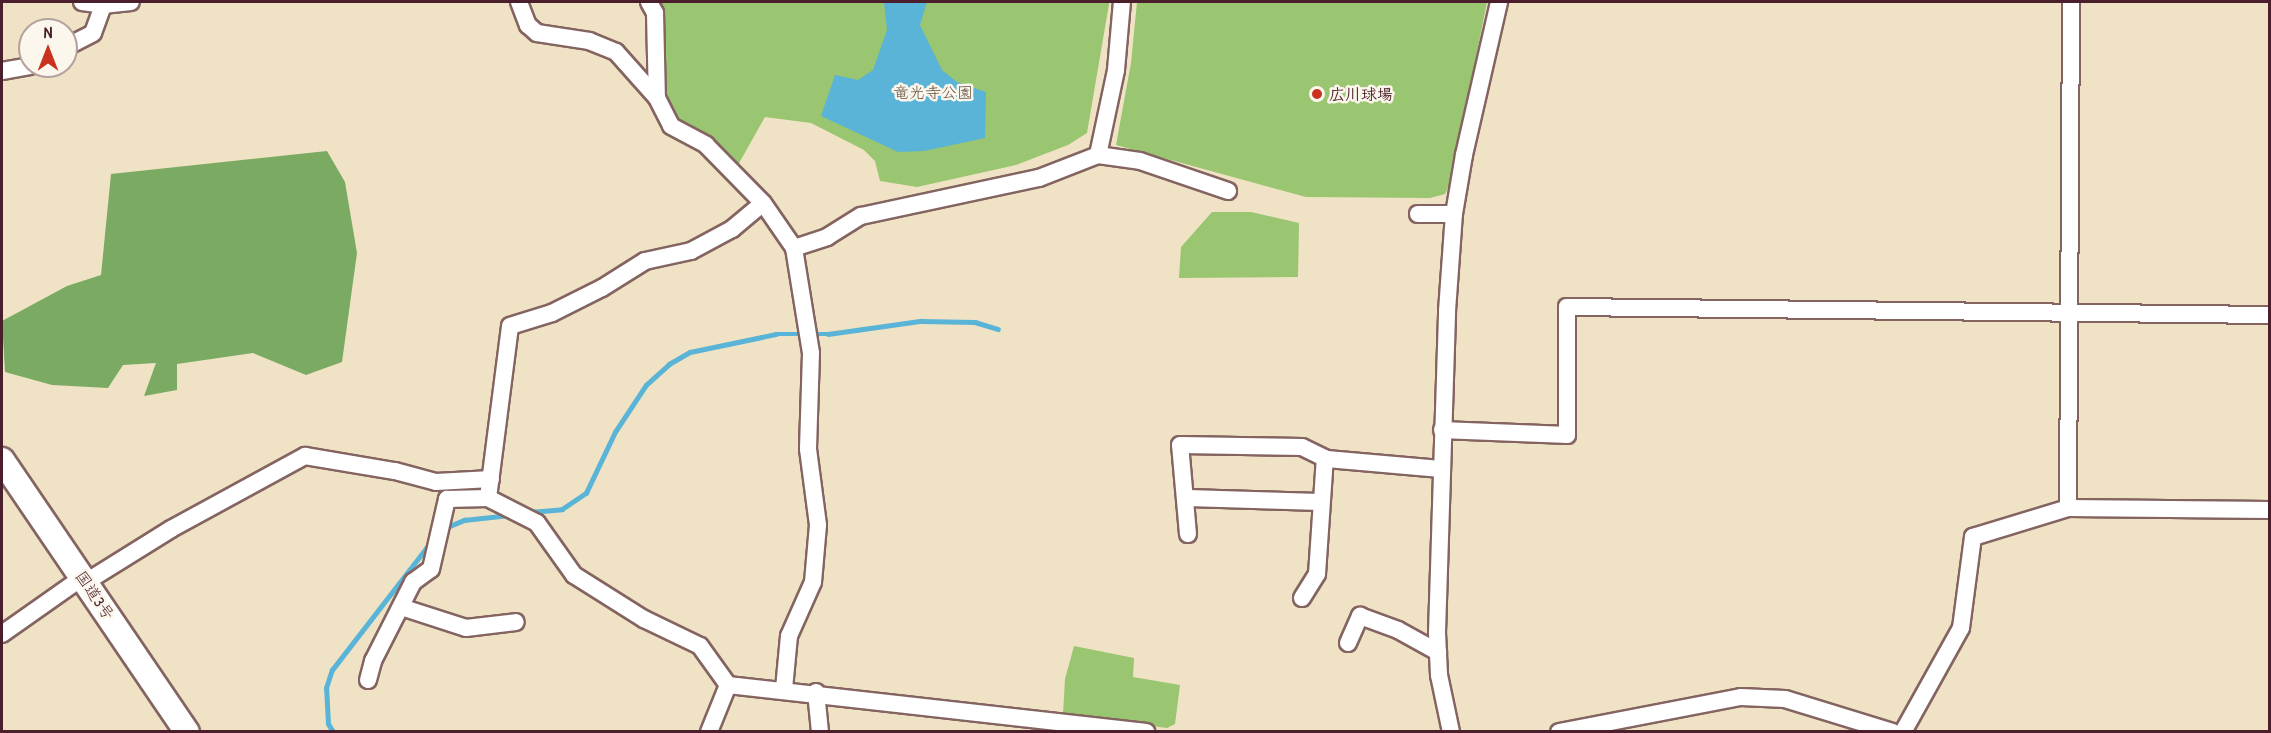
<!DOCTYPE html>
<html>
<head>
<meta charset="utf-8">
<style>
	body { margin:0 }
	#map { position:relative; width:2271px; height:733px; overflow:hidden; background:#f0e3c5; font-family:"Patrick Hand","Klee One",sans-serif }
	div>[style] { position:absolute }
	.green>* { inset:0; background:#9ac571 }
	.forest>* { inset:0; background:#7baa63 }
	.water>* { inset:0; background:#59b4d7 }
	.stream>* { height:4.5px; margin:-2.25px; padding:0 2.25px; transform-origin:2.25px; border-radius:2.25px; background:#59b4d7 }
	.roads { filter:drop-shadow(2px 0 #846461) drop-shadow(-2px 0 #846461) drop-shadow(0 2px #846461) drop-shadow(0 -2px #846461) }
	.minor>* { height:16px; margin:-8px; padding:0 8px; transform-origin:8px; border-radius:8px; background:#fff }
	.highway>* { height:24px; margin:-12px; padding:0 12px; transform-origin:12px; border-radius:12px; background:#fff }
	.dots>* { width:16px; height:16px; translate:-50% -50%; box-sizing:border-box; border:3px solid #fbf7ec; border-radius:50% }
	span { translate:-50% -50%; white-space:nowrap; text-align:center; line-height:1.15; -webkit-text-stroke:5px #fbf7ec; paint-order:stroke }
	.park-label { font-size:16px; color:#625140 }
	.poi-label { font-size:16px; color:#4a1f2b; font-weight:700 }
	.left { translate:0 -50%; text-align:left }
	.street-label { font-size:16px; color:#4a1f2b }
	.frame { position:absolute; inset:0; border:3px solid #4a1f2b; pointer-events:none }
	.north { position:absolute; left:18px; top:18px; width:60px; height:60px; box-sizing:border-box; background:#fbf7ec; border:2px solid #b4a19f; border-radius:50%; rotate:0deg; font-size:16px; font-weight:700; line-height:24px; text-align:center; color:#4a1f2b }
	.north::after { content:''; display:block; margin:auto; width:21px; height:27px; background:#c8321e; clip-path:polygon(50% 0,100% 100%,50% 72%,0 100%) }
</style>
</head>
<body>
<div id="map">
	<div class="green">
		<div style="clip-path:polygon(658px 2px,1109px 2px,1109px 4px,1087px 133px,1068px 145px,1016px 165px,917px 187px,880px 181px,875px 161px,864px 150px,811px 123px,765px 117px,738px 165px,701px 133px,680px 122px,667px 97px)"></div>
		<div style="clip-path:polygon(1137px 2px,1487px 2px,1451px 182px,1445px 194px,1430px 198px,1306px 197px,1116px 145px,1131px 63px)"></div>
		<div style="clip-path:polygon(1212px 212px,1251px 212px,1299px 223px,1298px 277px,1179px 278px,1181px 247px)"></div>
		<div style="clip-path:polygon(1074px 646px,1134px 658px,1133px 677px,1180px 685px,1175px 724px,1167px 728px,1063px 714px,1065px 679px)"></div>
	</div>
	<div class="forest">
		<div style="clip-path:polygon(327px 151px,345px 182px,357px 253px,342px 362px,306px 375px,253px 353px,177px 364px,177px 390px,144px 396px,156px 363px,123px 365px,108px 388px,52px 385px,5px 372px,2px 321px,67px 286px,101px 275px,111px 174px)"></div>
	</div>
	<div class="water">
		<div style="clip-path:polygon(884px 2px,927px 2px,920px 25px,942px 70px,957px 82px,986px 92px,985px 138px,924px 151px,898px 152px,821px 116px,835px 75px,858px 80px,873px 70px,887px 30px)"></div>
	</div>
	<div class="stream">
		<div style="left:530px;top:512px;width:32px;rotate:-5deg"></div>
		<div style="left:562px;top:509px;width:29px;rotate:-34deg"></div>
		<div style="left:586px;top:493px;width:68px;rotate:-64.6deg"></div>
		<div style="left:615px;top:432px;width:56px;rotate:-56.6deg"></div>
		<div style="left:646px;top:385px;width:31px;rotate:-42deg"></div>
		<div style="left:669px;top:364px;width:24px;rotate:-30deg"></div>
		<div style="left:690px;top:352px;width:88px;rotate:-11.8deg"></div>
		<div style="left:776px;top:334px;width:52px"></div>
		<div style="left:828px;top:334px;width:94px;rotate:-8deg"></div>
		<div style="left:921px;top:321px;width:54px;rotate:1.1deg"></div>
		<div style="left:975px;top:322px;width:24px;rotate:17deg"></div>
		<div style="left:445px;top:528px;width:21px;rotate:-23deg"></div>
		<div style="left:464px;top:520px;width:46px;rotate:-6.2deg"></div>
		<div style="left:333px;top:732px;width:9px;rotate:-122deg"></div>
		<div style="left:328px;top:724px;width:36px;rotate:-93deg"></div>
		<div style="left:326px;top:688px;width:19px;rotate:-72deg"></div>
		<div style="left:332px;top:670px;width:162px;rotate:-52.3deg"></div>
	</div>
	<div class="roads">
		<div class="minor">
			<div style="left:82px;top:2px;width:21px;rotate:8deg"></div>
			<div style="left:103px;top:5px;width:28px;rotate:-6deg"></div>
			<div style="left:519px;top:2px;width:25px;rotate:69deg"></div>
			<div style="left:528px;top:25px;width:12px;rotate:42deg"></div>
			<div style="left:537px;top:33px;width:53px;rotate:8.7deg"></div>
			<div style="left:589px;top:41px;width:29px;rotate:22deg"></div>
			<div style="left:616px;top:52px;width:62px;rotate:48.3deg"></div>
			<div style="left:657px;top:98px;width:31px;rotate:63deg"></div>
			<div style="left:671px;top:126px;width:40px;rotate:28deg"></div>
			<div style="left:706px;top:145px;width:81px;rotate:45.5deg"></div>
			<div style="left:763px;top:203px;width:55px;rotate:55.4deg"></div>
			<div style="left:794px;top:248px;width:106px;rotate:80.8deg"></div>
			<div style="left:811px;top:353px;width:96px;rotate:91.8deg"></div>
			<div style="left:808px;top:449px;width:77px;rotate:82.5deg"></div>
			<div style="left:818px;top:525px;width:57px;rotate:95deg"></div>
			<div style="left:813px;top:582px;width:59px;rotate:114deg"></div>
			<div style="left:789px;top:636px;width:53px;rotate:95.4deg"></div>
			<div style="left:649px;top:2px;width:13px;rotate:61deg"></div>
			<div style="left:655px;top:13px;width:85px;rotate:88.7deg"></div>
			<div style="left:66px;top:47px;width:30px;rotate:-27deg"></div>
			<div style="left:93px;top:33px;width:30px;rotate:-70deg"></div>
			<div style="left:2px;top:71px;width:28px;rotate:-10deg"></div>
			<div style="left:1098px;top:155px;width:87px;rotate:-78deg"></div>
			<div style="left:1116px;top:70px;width:68px;rotate:-85deg"></div>
			<div style="left:1418px;top:214px;width:36px"></div>
			<div style="left:794px;top:248px;width:35px;rotate:-18deg"></div>
			<div style="left:827px;top:237px;width:40px;rotate:-32deg"></div>
			<div style="left:861px;top:216px;width:182px;rotate:-12.1deg"></div>
			<div style="left:1039px;top:178px;width:63px;rotate:-21.3deg"></div>
			<div style="left:1098px;top:155px;width:42px;rotate:8.1deg"></div>
			<div style="left:1140px;top:161px;width:93px;rotate:18.8deg"></div>
			<div style="left:1442px;top:430px;width:125px;rotate:2.3deg"></div>
			<div style="left:1567px;top:435px;width:128px;rotate:-90deg"></div>
			<div style="left:1567px;top:307px;width:703px;rotate:0.65deg"></div>
			<div style="left:488px;top:498px;width:173px;rotate:-82.7deg"></div>
			<div style="left:510px;top:326px;width:44px;rotate:-17.2deg"></div>
			<div style="left:552px;top:313px;width:56px;rotate:-26.6deg"></div>
			<div style="left:602px;top:288px;width:51px;rotate:-32.1deg"></div>
			<div style="left:645px;top:261px;width:47px;rotate:-12.3deg"></div>
			<div style="left:691px;top:251px;width:47px;rotate:-28.2deg"></div>
			<div style="left:732px;top:229px;width:40px;rotate:-40deg"></div>
			<div style="left:1187px;top:498px;width:133px;rotate:1.7deg"></div>
			<div style="left:2068px;top:508px;width:506px;rotate:-89.66deg"></div>
			<div style="left:1188px;top:534px;width:89px;rotate:-95.1deg"></div>
			<div style="left:1180px;top:445px;width:122px;rotate:0.9deg"></div>
			<div style="left:1302px;top:447px;width:28px;rotate:26deg"></div>
			<div style="left:1327px;top:459px;width:114px;rotate:5deg"></div>
			<div style="left:86px;top:582px;width:100px;rotate:-31.9deg"></div>
			<div style="left:171px;top:529px;width:153px;rotate:-28.6deg"></div>
			<div style="left:305px;top:456px;width:91px;rotate:9.5deg"></div>
			<div style="left:395px;top:471px;width:42px;rotate:15deg"></div>
			<div style="left:436px;top:482px;width:55px;rotate:-3.1deg"></div>
			<div style="left:1302px;top:598px;width:28px;rotate:-58deg"></div>
			<div style="left:1317px;top:574px;width:116px;rotate:-86.1deg"></div>
			<div style="left:401px;top:607px;width:68px;rotate:17.9deg"></div>
			<div style="left:466px;top:628px;width:50px;rotate:-6.8deg"></div>
			<div style="left:2px;top:634px;width:99px;rotate:-35.1deg"></div>
			<div style="left:1348px;top:643px;width:30px;rotate:-66deg"></div>
			<div style="left:1360px;top:616px;width:40px;rotate:20.2deg"></div>
			<div style="left:1398px;top:630px;width:46px;rotate:28.8deg"></div>
			<div style="left:368px;top:680px;width:20px;rotate:-75deg"></div>
			<div style="left:373px;top:661px;width:89px;rotate:-63.1deg"></div>
			<div style="left:413px;top:582px;width:22px;rotate:-36deg"></div>
			<div style="left:431px;top:569px;width:72px;rotate:-77.1deg"></div>
			<div style="left:447px;top:499px;width:41px;rotate:-1.4deg"></div>
			<div style="left:488px;top:498px;width:55px;rotate:27deg"></div>
			<div style="left:537px;top:523px;width:64px;rotate:54.6deg"></div>
			<div style="left:574px;top:575px;width:83px;rotate:32.2deg"></div>
			<div style="left:644px;top:619px;width:62px;rotate:25.7deg"></div>
			<div style="left:700px;top:646px;width:48px;rotate:54.3deg"></div>
			<div style="left:728px;top:685px;width:421px;rotate:6.4deg"></div>
			<div style="left:816px;top:692px;width:40px;rotate:84.3deg"></div>
			<div style="left:709px;top:732px;width:51px;rotate:-68deg"></div>
			<div style="left:1451px;top:732px;width:58px;rotate:-101.9deg"></div>
			<div style="left:1439px;top:675px;width:42px;rotate:-92.7deg"></div>
			<div style="left:1437px;top:633px;width:322px;rotate:-88.2deg"></div>
			<div style="left:1447px;top:311px;width:97px;rotate:-85.9deg"></div>
			<div style="left:1454px;top:214px;width:60px;rotate:-80.4deg"></div>
			<div style="left:1464px;top:155px;width:157px;rotate:-77.1deg"></div>
			<div style="left:1559px;top:732px;width:185px;rotate:-10.9deg"></div>
			<div style="left:1741px;top:697px;width:44px;rotate:2.6deg"></div>
			<div style="left:1785px;top:699px;width:113px;rotate:17deg"></div>
			<div style="left:1903px;top:732px;width:119px;rotate:-60.9deg"></div>
			<div style="left:1961px;top:628px;width:92px;rotate:-82.5deg"></div>
			<div style="left:1973px;top:537px;width:99px;rotate:-17deg"></div>
			<div style="left:2068px;top:508px;width:202px;rotate:0.6deg"></div>
		</div>
		<div class="highway">
			<div style="left:2px;top:460px;width:329px;rotate:55.8deg"></div>
		</div>
	</div>
	<div class="dots">
		<div style="left:1317px;top:94px;background:#c8321e"></div>
	</div>
	<div class="park-label">
		<span style="left:933px;top:92px">竜光寺公園</span>
	</div>
	<div class="poi-label">
		<span class="left" style="left:1329px;top:94px">広川球場</span>
	</div>
	<div class="street-label">
		<span style="left:95px;top:595px;rotate:56deg">国道3号</span>
	</div>
	<div class="frame"></div>
	<div class="north">N</div>
</div>
</body>
</html>
